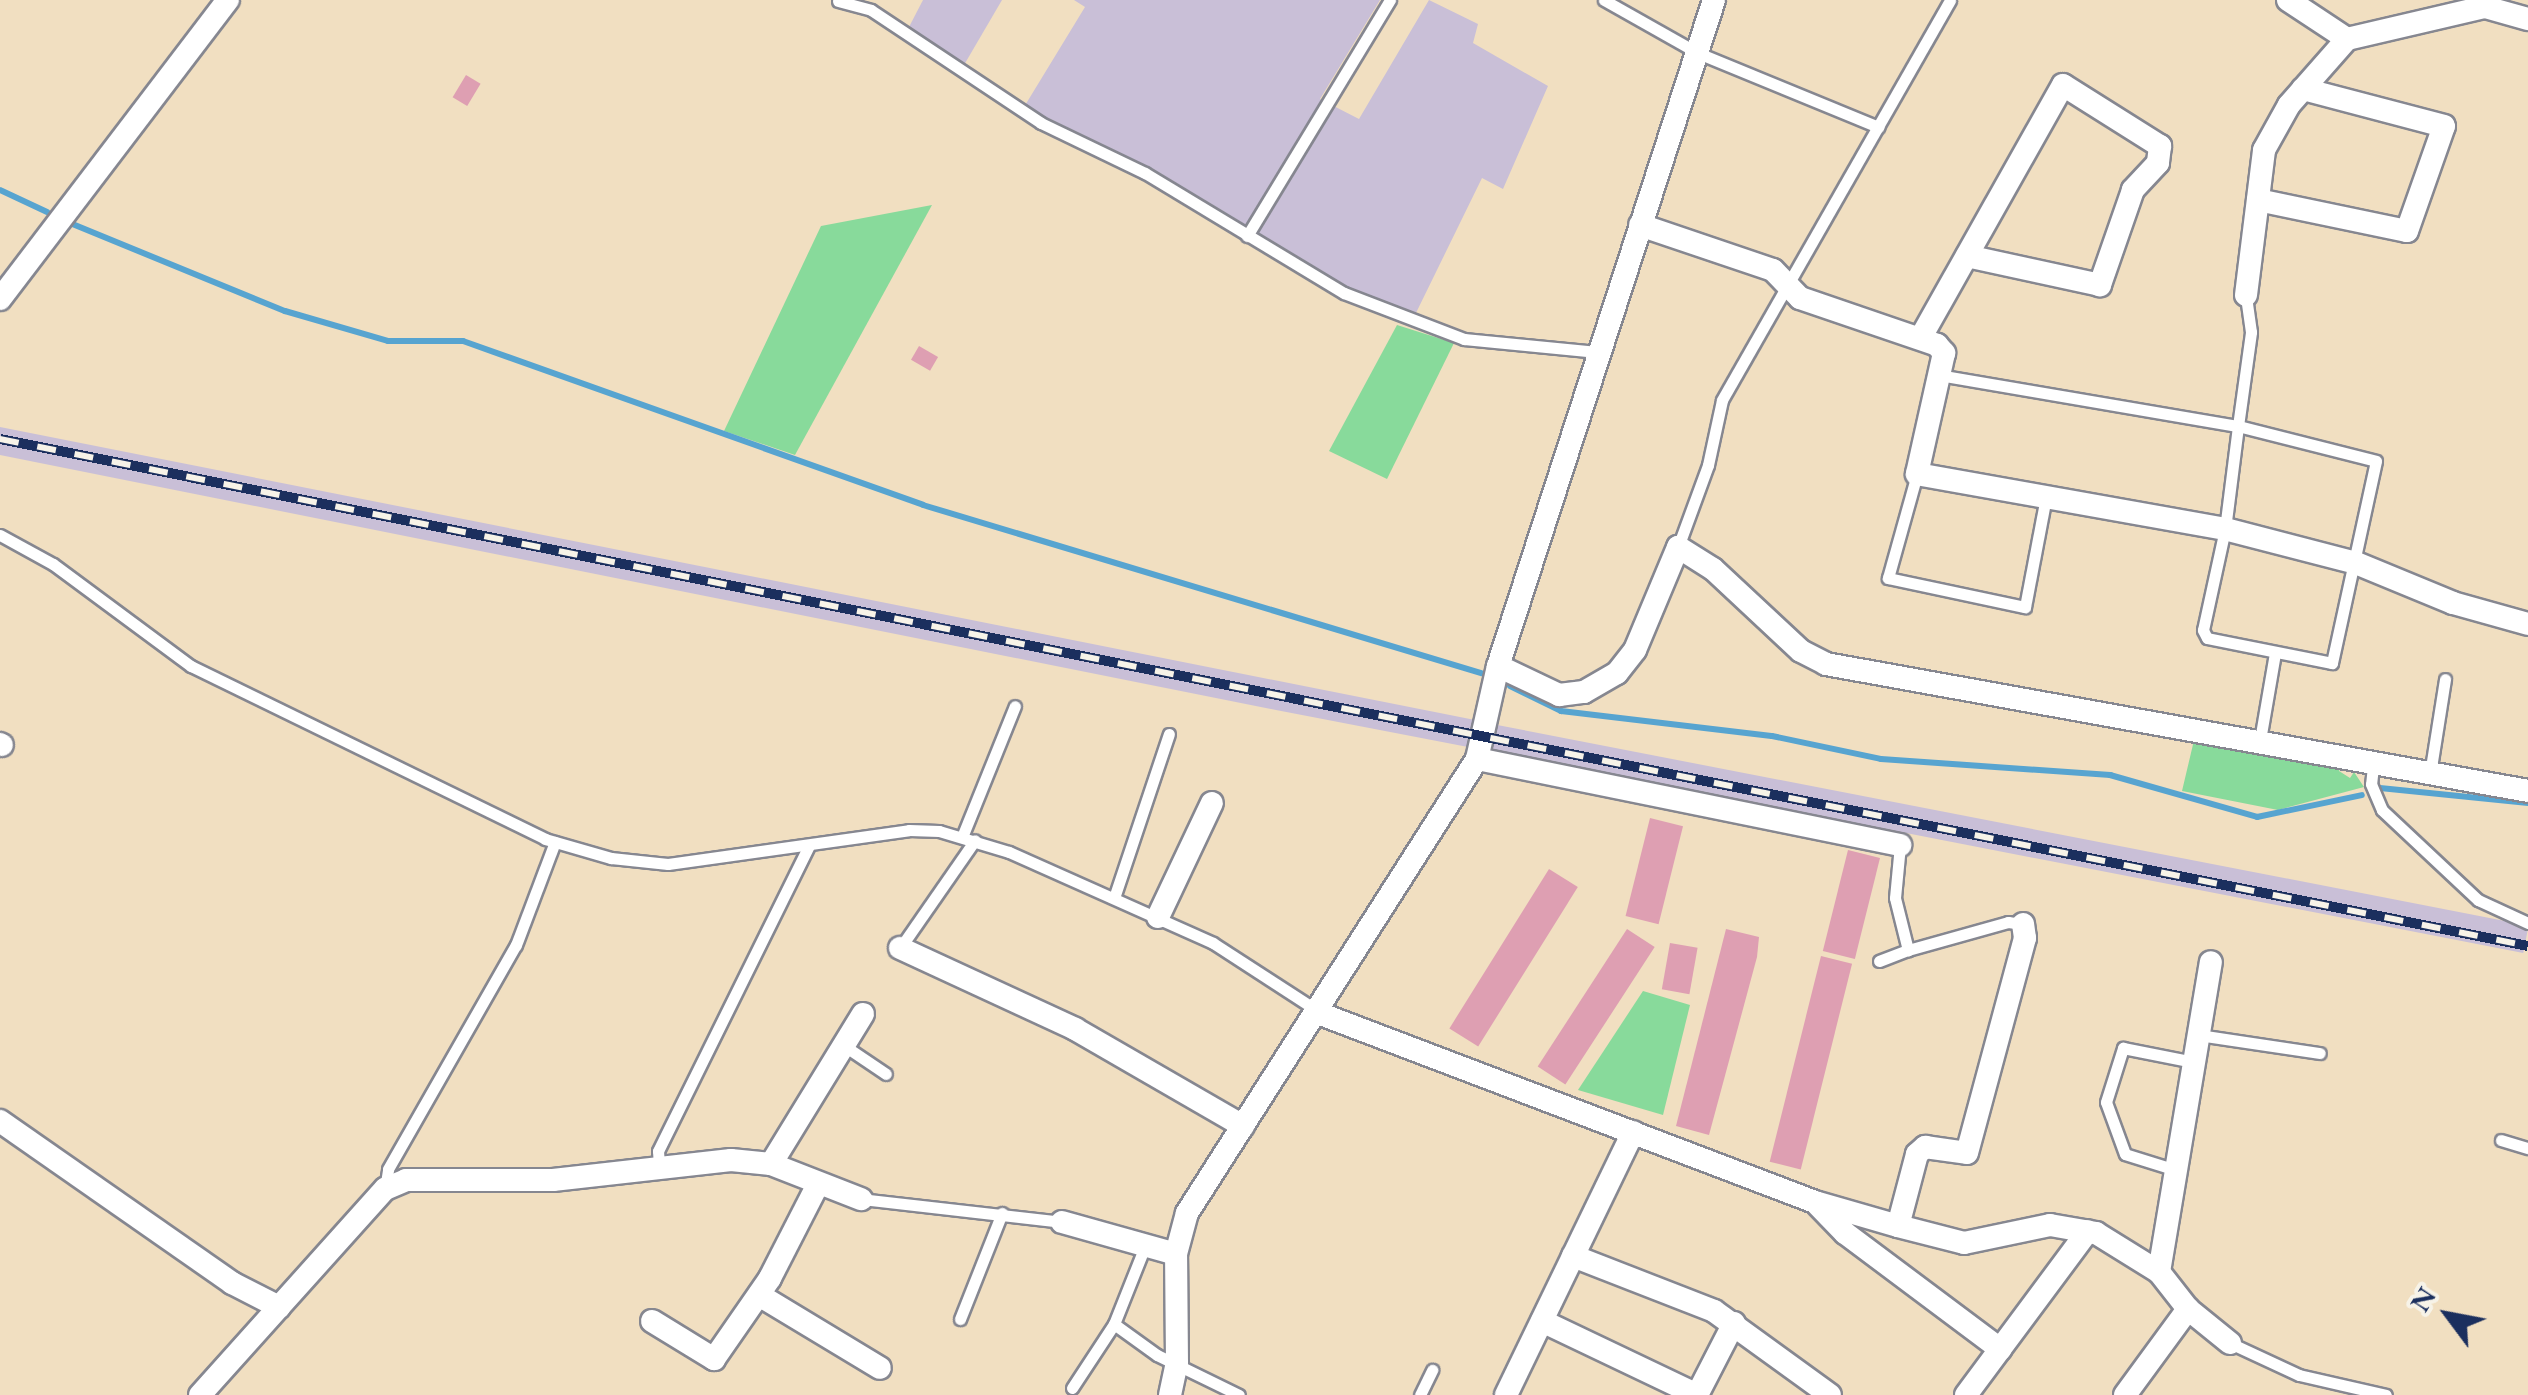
<!DOCTYPE html>
<html>
<head>
<meta charset="utf-8">
<style>
	body { margin:0 }
	#map { position:relative; width:2528px; height:1395px; overflow:hidden; background:#f1dfc1; font-family:"EB Garamond",serif }
	div>[style] { position:absolute }
	.industrial>* { inset:0; background:#c9bfd7; transform-origin:0 0 }
	.green>* { inset:0; background:#88da9b }
	.stream>* { height:6px; margin:-3px; padding:0 3px; transform-origin:3px; border-radius:3px; background:#57a4d0 }
	.building>* { inset:0; background:#de9fb2; transform-origin:0 0 }
	.roads { filter:drop-shadow(2px 0 #868790) drop-shadow(-2px 0 #868790) drop-shadow(0 2px #868790) drop-shadow(0 -2px #868790) }
	.lane>* { height:11px; margin:-5.5px; padding:0 5.5px; transform-origin:5.5px; border-radius:5.5px; background:#fff }
	.street>* { height:22px; margin:-11px; padding:0 11px; transform-origin:11px; border-radius:11px; background:#fff }
	.rail>* { height:10px; margin-top:-5px; transform-origin:0; background:repeating-linear-gradient(90deg,#f7f3e8 0 19px,#1b2f5e 0 38px); box-sizing:border-box; border-block:2px solid #1b2f5e }
	span { translate:-50% -50%; white-space:nowrap; text-align:center; line-height:1.15; -webkit-text-stroke:9px #f7f3e8; paint-order:stroke }
	.north { position:absolute; left:2398px; top:1265px; width:100px; height:100px; -webkit-text-stroke:8px #f7f3e8; paint-order:stroke; rotate:302deg; font-size:28px; font-weight:700; line-height:40px; text-align:center; color:#1b2f5e }
	.north::after { content:''; display:block; margin:auto; width:35px; height:45px; background:#1b2f5e; clip-path:polygon(50% 0,100% 100%,50% 72%,0 100%) }
</style>
</head>
<body>
<div id="map">
	<div class="industrial">
		<div style="clip-path:polygon(923px 0,1002px 0,964px 65px,909px 27px)"></div>
		<div style="clip-path:polygon(1074px 0,1380px 0,1320px 99px,1359px 119px,1429px 0,1478px 24px,1473px 43px,1548px 86px,1503px 189px,1482px 178px,1414px 317px,1347px 289px,1255px 235px,1319px 128px,1245px 229px,1168px 179px,1024px 107px,1085px 7px)"></div>
		<div style="clip-path:polygon(0 427px,1475px 720px,1472px 739px,1468px 747px,1276px 710px,0 455px)"></div>
		<div style="left:1492px;top:724px;width:1056px;height:28px;rotate:11deg"></div>
	</div>
	<div class="green">
		<div style="clip-path:polygon(932px 205px,795px 455px,724px 431px,821px 226px)"></div>
		<div style="clip-path:polygon(1397px 325px,1454px 343px,1387px 479px,1329px 451px)"></div>
		<div style="clip-path:polygon(2195px 736px,2341px 766px,2339px 771px,2350px 778px,2354px 772px,2364px 787px,2278px 810px,2182px 791px)"></div>
		<div style="clip-path:polygon(1643px 991px,1690px 1005px,1663px 1115px,1578px 1090px)"></div>
	</div>
	<div class="stream">
		<div style="left:0;top:190px;width:52px;rotate:25.1deg"></div>
		<div style="left:70px;top:223px;width:232px;rotate:22.3deg"></div>
		<div style="left:285px;top:311px;width:107px;rotate:16.2deg"></div>
		<div style="left:388px;top:341px;width:75px"></div>
		<div style="left:463px;top:341px;width:488px;rotate:19.6deg"></div>
		<div style="left:923px;top:505px;width:583px;rotate:16.76deg"></div>
		<div style="left:1510px;top:686px;width:57px;rotate:26.1deg"></div>
		<div style="left:1561px;top:711px;width:212px;rotate:6.8deg"></div>
		<div style="left:1772px;top:736px;width:111px;rotate:11.9deg"></div>
		<div style="left:1881px;top:759px;width:230px;rotate:4deg"></div>
		<div style="left:2110px;top:775px;width:153px;rotate:15.9deg"></div>
		<div style="left:2257px;top:817px;width:107px;rotate:-11.8deg"></div>
		<div style="left:2380px;top:788px;width:149px;rotate:5.8deg"></div>
	</div>
	<div class="building">
		<div style="left:466px;top:75px;width:17px;height:26px;rotate:31deg"></div>
		<div style="left:919px;top:346px;width:22px;height:16px;rotate:30deg"></div>
		<div style="left:1650px;top:818px;width:34px;height:101px;rotate:14deg"></div>
		<div style="left:1848px;top:850px;width:33px;height:104px;rotate:14deg"></div>
		<div style="left:1549px;top:869px;width:34px;height:188px;rotate:32deg"></div>
		<div style="left:1627px;top:929px;width:33px;height:164px;rotate:33deg"></div>
		<div style="clip-path:polygon(1726px 929px,1759px 937px,1757px 957px,1709px 1135px,1676px 1126px)"></div>
		<div style="left:1670px;top:943px;width:28px;height:47px;rotate:10deg"></div>
		<div style="left:1821px;top:956px;width:32px;height:212px;rotate:14deg"></div>
	</div>
	<div class="roads">
		<div class="lane">
			<div style="left:1604px;top:0;width:108px;rotate:29.4deg"></div>
			<div style="left:1698px;top:53px;width:195px;rotate:22.3deg"></div>
			<div style="left:838px;top:1px;width:34px;rotate:15deg"></div>
			<div style="left:871px;top:10px;width:204px;rotate:33.6deg"></div>
			<div style="left:1041px;top:123px;width:115px;rotate:25.7deg"></div>
			<div style="left:1145px;top:173px;width:232px;rotate:31.1deg"></div>
			<div style="left:1344px;top:293px;width:129px;rotate:21deg"></div>
			<div style="left:1464px;top:339px;width:134px;rotate:5.6deg"></div>
			<div style="left:1247px;top:236px;width:276px;rotate:-58.8deg"></div>
			<div style="left:1939px;top:375px;width:303px;rotate:9.7deg"></div>
			<div style="left:2238px;top:426px;width:142px;rotate:14.2deg"></div>
			<div style="left:2376px;top:461px;width:207px;rotate:102.3deg"></div>
			<div style="left:2332px;top:663px;width:127px;rotate:-168.7deg"></div>
			<div style="left:2207px;top:638px;width:9px;rotate:-117deg"></div>
			<div style="left:2203px;top:630px;width:103px;rotate:-77.7deg"></div>
			<div style="left:2225px;top:529px;width:104px;rotate:-82.8deg"></div>
			<div style="left:2238px;top:426px;width:95px;rotate:-82.1deg"></div>
			<div style="left:2251px;top:332px;width:37px;rotate:-98deg"></div>
			<div style="left:1917px;top:474px;width:108px;rotate:105.6deg"></div>
			<div style="left:1888px;top:578px;width:140px;rotate:12deg"></div>
			<div style="left:2025px;top:607px;width:112px;rotate:-79.2deg"></div>
			<div style="left:0;top:535px;width:60px;rotate:28.7deg"></div>
			<div style="left:53px;top:564px;width:172px;rotate:36.5deg"></div>
			<div style="left:191px;top:666px;width:394px;rotate:26deg"></div>
			<div style="left:545px;top:839px;width:69px;rotate:16.1deg"></div>
			<div style="left:611px;top:858px;width:57px;rotate:6deg"></div>
			<div style="left:668px;top:864px;width:243px;rotate:-8deg"></div>
			<div style="left:909px;top:830px;width:30px;rotate:2deg"></div>
			<div style="left:939px;top:831px;width:73px;rotate:16.7deg"></div>
			<div style="left:1009px;top:852px;width:223px;rotate:24deg"></div>
			<div style="left:1213px;top:943px;width:123px;rotate:33deg"></div>
			<div style="left:1678px;top:547px;width:87px;rotate:-69.9deg"></div>
			<div style="left:1708px;top:465px;width:66px;rotate:-77.8deg"></div>
			<div style="left:1722px;top:400px;width:460px;rotate:-60.3deg"></div>
			<div style="left:2260px;top:740px;width:88px;rotate:-80.2deg"></div>
			<div style="left:2373px;top:766px;width:18px;rotate:96deg"></div>
			<div style="left:2371px;top:784px;width:28px;rotate:67deg"></div>
			<div style="left:2382px;top:810px;width:132px;rotate:43.2deg"></div>
			<div style="left:2478px;top:900px;width:55px;rotate:24.7deg"></div>
			<div style="left:2430px;top:774px;width:96px;rotate:-81deg"></div>
			<div style="left:962px;top:837px;width:141px;rotate:-68deg"></div>
			<div style="left:1900px;top:845px;width:53px;rotate:95.4deg"></div>
			<div style="left:1895px;top:898px;width:54px;rotate:76deg"></div>
			<div style="left:1908px;top:950px;width:104px;rotate:-15.6deg"></div>
			<div style="left:2008px;top:922px;width:15px;rotate:8deg"></div>
			<div style="left:1114px;top:898px;width:173px;rotate:-71.5deg"></div>
			<div style="left:900px;top:948px;width:131px;rotate:-55.2deg"></div>
			<div style="left:1879px;top:961px;width:31px;rotate:-21deg"></div>
			<div style="left:2199px;top:1035px;width:122px;rotate:8.5deg"></div>
			<div style="left:846px;top:1047px;width:48px;rotate:34deg"></div>
			<div style="left:2501px;top:1140px;width:28px;rotate:17deg"></div>
			<div style="left:659px;top:1165px;width:14px;rotate:-94deg"></div>
			<div style="left:658px;top:1151px;width:340px;rotate:-63.7deg"></div>
			<div style="left:2176px;top:1170px;width:53px;rotate:-162.6deg"></div>
			<div style="left:2125px;top:1154px;width:55px;rotate:-110.1deg"></div>
			<div style="left:2106px;top:1102px;width:57px;rotate:-72.5deg"></div>
			<div style="left:2123px;top:1048px;width:72px;rotate:11.2deg"></div>
			<div style="left:385px;top:1189px;width:20px;rotate:-81deg"></div>
			<div style="left:388px;top:1169px;width:258px;rotate:-60.3deg"></div>
			<div style="left:516px;top:945px;width:110px;rotate:-69.3deg"></div>
			<div style="left:861px;top:1199px;width:202px;rotate:6.5deg"></div>
			<div style="left:960px;top:1319px;width:114px;rotate:-68.4deg"></div>
			<div style="left:1114px;top:1324px;width:53px;rotate:35.8deg"></div>
			<div style="left:1157px;top:1355px;width:91px;rotate:26deg"></div>
			<div style="left:2230px;top:1343px;width:76px;rotate:24.9deg"></div>
			<div style="left:2299px;top:1375px;width:89px;rotate:12.9deg"></div>
			<div style="left:1072px;top:1388px;width:77px;rotate:-56.7deg"></div>
			<div style="left:1114px;top:1324px;width:84px;rotate:-68.3deg"></div>
			<div style="left:1420px;top:1395px;width:28px;rotate:-64deg"></div>
		</div>
		<div class="street">
			<div style="left:2288px;top:0;width:71px;rotate:33.5deg"></div>
			<div style="left:2347px;top:39px;width:142px;rotate:-13.1deg"></div>
			<div style="left:2485px;top:7px;width:45px;rotate:15.6deg"></div>
			<div style="left:2258px;top:200px;width:152px;rotate:11.8deg"></div>
			<div style="left:2407px;top:231px;width:111px;rotate:-70.6deg"></div>
			<div style="left:2444px;top:126px;width:146px;rotate:-165.3deg"></div>
			<div style="left:1640px;top:225px;width:140px;rotate:18.7deg"></div>
			<div style="left:1773px;top:270px;width:39px;rotate:46deg"></div>
			<div style="left:1800px;top:298px;width:145px;rotate:18.9deg"></div>
			<div style="left:1937px;top:345px;width:11px;rotate:49deg"></div>
			<div style="left:1944px;top:353px;width:124px;rotate:102.6deg"></div>
			<div style="left:1917px;top:474px;width:313px;rotate:10.1deg"></div>
			<div style="left:2225px;top:529px;width:135px;rotate:14.5deg"></div>
			<div style="left:2356px;top:563px;width:105px;rotate:22.4deg"></div>
			<div style="left:2453px;top:603px;width:78px;rotate:15.6deg"></div>
			<div style="left:2246px;top:295px;width:146px;rotate:-82.9deg"></div>
			<div style="left:2264px;top:150px;width:51px;rotate:-60.9deg"></div>
			<div style="left:2289px;top:105px;width:88px;rotate:-48.7deg"></div>
			<div style="left:0;top:299px;width:376px;rotate:-52.7deg"></div>
			<div style="left:1921px;top:337px;width:289px;rotate:-60.6deg"></div>
			<div style="left:2063px;top:85px;width:115px;rotate:32.2deg"></div>
			<div style="left:2160px;top:146px;width:17px;rotate:97deg"></div>
			<div style="left:2158px;top:163px;width:37px;rotate:133deg"></div>
			<div style="left:2133px;top:190px;width:101px;rotate:109.2deg"></div>
			<div style="left:2100px;top:285px;width:136px;rotate:-167.7deg"></div>
			<div style="left:1498px;top:666px;width:68px;rotate:25.4deg"></div>
			<div style="left:1559px;top:695px;width:25px;rotate:-7deg"></div>
			<div style="left:1584px;top:692px;width:38px;rotate:-30deg"></div>
			<div style="left:1617px;top:673px;width:29px;rotate:-52deg"></div>
			<div style="left:1635px;top:650px;width:112px;rotate:-67.3deg"></div>
			<div style="left:1678px;top:547px;width:41px;rotate:32.2deg"></div>
			<div style="left:1713px;top:569px;width:120px;rotate:43deg"></div>
			<div style="left:1801px;top:651px;width:28px;rotate:27deg"></div>
			<div style="left:1826px;top:664px;width:713px;rotate:10.25deg"></div>
			<div style="left:0;top:744px;width:2px;rotate:27deg"></div>
			<div style="left:1477px;top:759px;width:432px;rotate:11.5deg"></div>
			<div style="left:1158px;top:917px;width:126px;rotate:-64.7deg"></div>
			<div style="left:900px;top:948px;width:193px;rotate:24.8deg"></div>
			<div style="left:1075px;top:1029px;width:194px;rotate:30deg"></div>
			<div style="left:1318px;top:1013px;width:532px;rotate:20.82deg"></div>
			<div style="left:1815px;top:1202px;width:86px;rotate:16.1deg"></div>
			<div style="left:1898px;top:1226px;width:68px;rotate:14.4deg"></div>
			<div style="left:1964px;top:1243px;width:88px;rotate:-11.8deg"></div>
			<div style="left:2050px;top:1225px;width:47px;rotate:9.9deg"></div>
			<div style="left:2096px;top:1233px;width:74px;rotate:31.8deg"></div>
			<div style="left:2159px;top:1272px;width:47px;rotate:51.9deg"></div>
			<div style="left:2188px;top:1309px;width:54px;rotate:39deg"></div>
			<div style="left:0;top:1121px;width:283px;rotate:34.9deg"></div>
			<div style="left:232px;top:1283px;width:53px;rotate:27.1deg"></div>
			<div style="left:771px;top:1164px;width:176px;rotate:-58.5deg"></div>
			<div style="left:1818px;top:1205px;width:39px;rotate:46deg"></div>
			<div style="left:1845px;top:1233px;width:194px;rotate:36.8deg"></div>
			<div style="left:1062px;top:1222px;width:118px;rotate:15.7deg"></div>
			<div style="left:1898px;top:1226px;width:74px;rotate:-75.2deg"></div>
			<div style="left:1917px;top:1154px;width:11px;rotate:-41deg"></div>
			<div style="left:1925px;top:1147px;width:42px;rotate:8.1deg"></div>
			<div style="left:1967px;top:1153px;width:223px;rotate:-74.9deg"></div>
			<div style="left:2025px;top:938px;width:14px;rotate:-98deg"></div>
			<div style="left:1573px;top:1256px;width:151px;rotate:21.3deg"></div>
			<div style="left:1714px;top:1311px;width:143px;rotate:35.9deg"></div>
			<div style="left:2159px;top:1272px;width:314px;rotate:-80.5deg"></div>
			<div style="left:759px;top:1295px;width:141px;rotate:31.1deg"></div>
			<div style="left:652px;top:1321px;width:73px;rotate:31.5deg"></div>
			<div style="left:714px;top:1359px;width:98px;rotate:-55.3deg"></div>
			<div style="left:770px;top:1278px;width:103px;rotate:-62.9deg"></div>
			<div style="left:1542px;top:1321px;width:172px;rotate:25.5deg"></div>
			<div style="left:1697px;top:1395px;width:81px;rotate:-62.8deg"></div>
			<div style="left:200px;top:1395px;width:277px;rotate:-48.1deg"></div>
			<div style="left:385px;top:1189px;width:23px;rotate:-23deg"></div>
			<div style="left:406px;top:1180px;width:147px"></div>
			<div style="left:553px;top:1180px;width:179px;rotate:-6.4deg"></div>
			<div style="left:731px;top:1160px;width:40px;rotate:5.7deg"></div>
			<div style="left:771px;top:1164px;width:97px;rotate:21.3deg"></div>
			<div style="left:1170px;top:1395px;width:33px;rotate:-78deg"></div>
			<div style="left:1177px;top:1363px;width:109px;rotate:-90.5deg"></div>
			<div style="left:1176px;top:1254px;width:42px;rotate:-75deg"></div>
			<div style="left:1187px;top:1213px;width:539px;rotate:-57.43deg"></div>
			<div style="left:1477px;top:759px;width:95px;rotate:-77.3deg"></div>
			<div style="left:1498px;top:666px;width:700px;rotate:-72.03deg"></div>
			<div style="left:1506px;top:1395px;width:292px;rotate:-64.2deg"></div>
			<div style="left:1966px;top:1395px;width:204px;rotate:-53.4deg"></div>
			<div style="left:2125px;top:1395px;width:107px;rotate:-53.8deg"></div>
		</div>
	</div>
	<div class="rail">
		<div style="left:0;top:439px;width:2578px;rotate:11.34deg"></div>
	</div>
	<div class="north">N</div>
</div>
</body>
</html>
